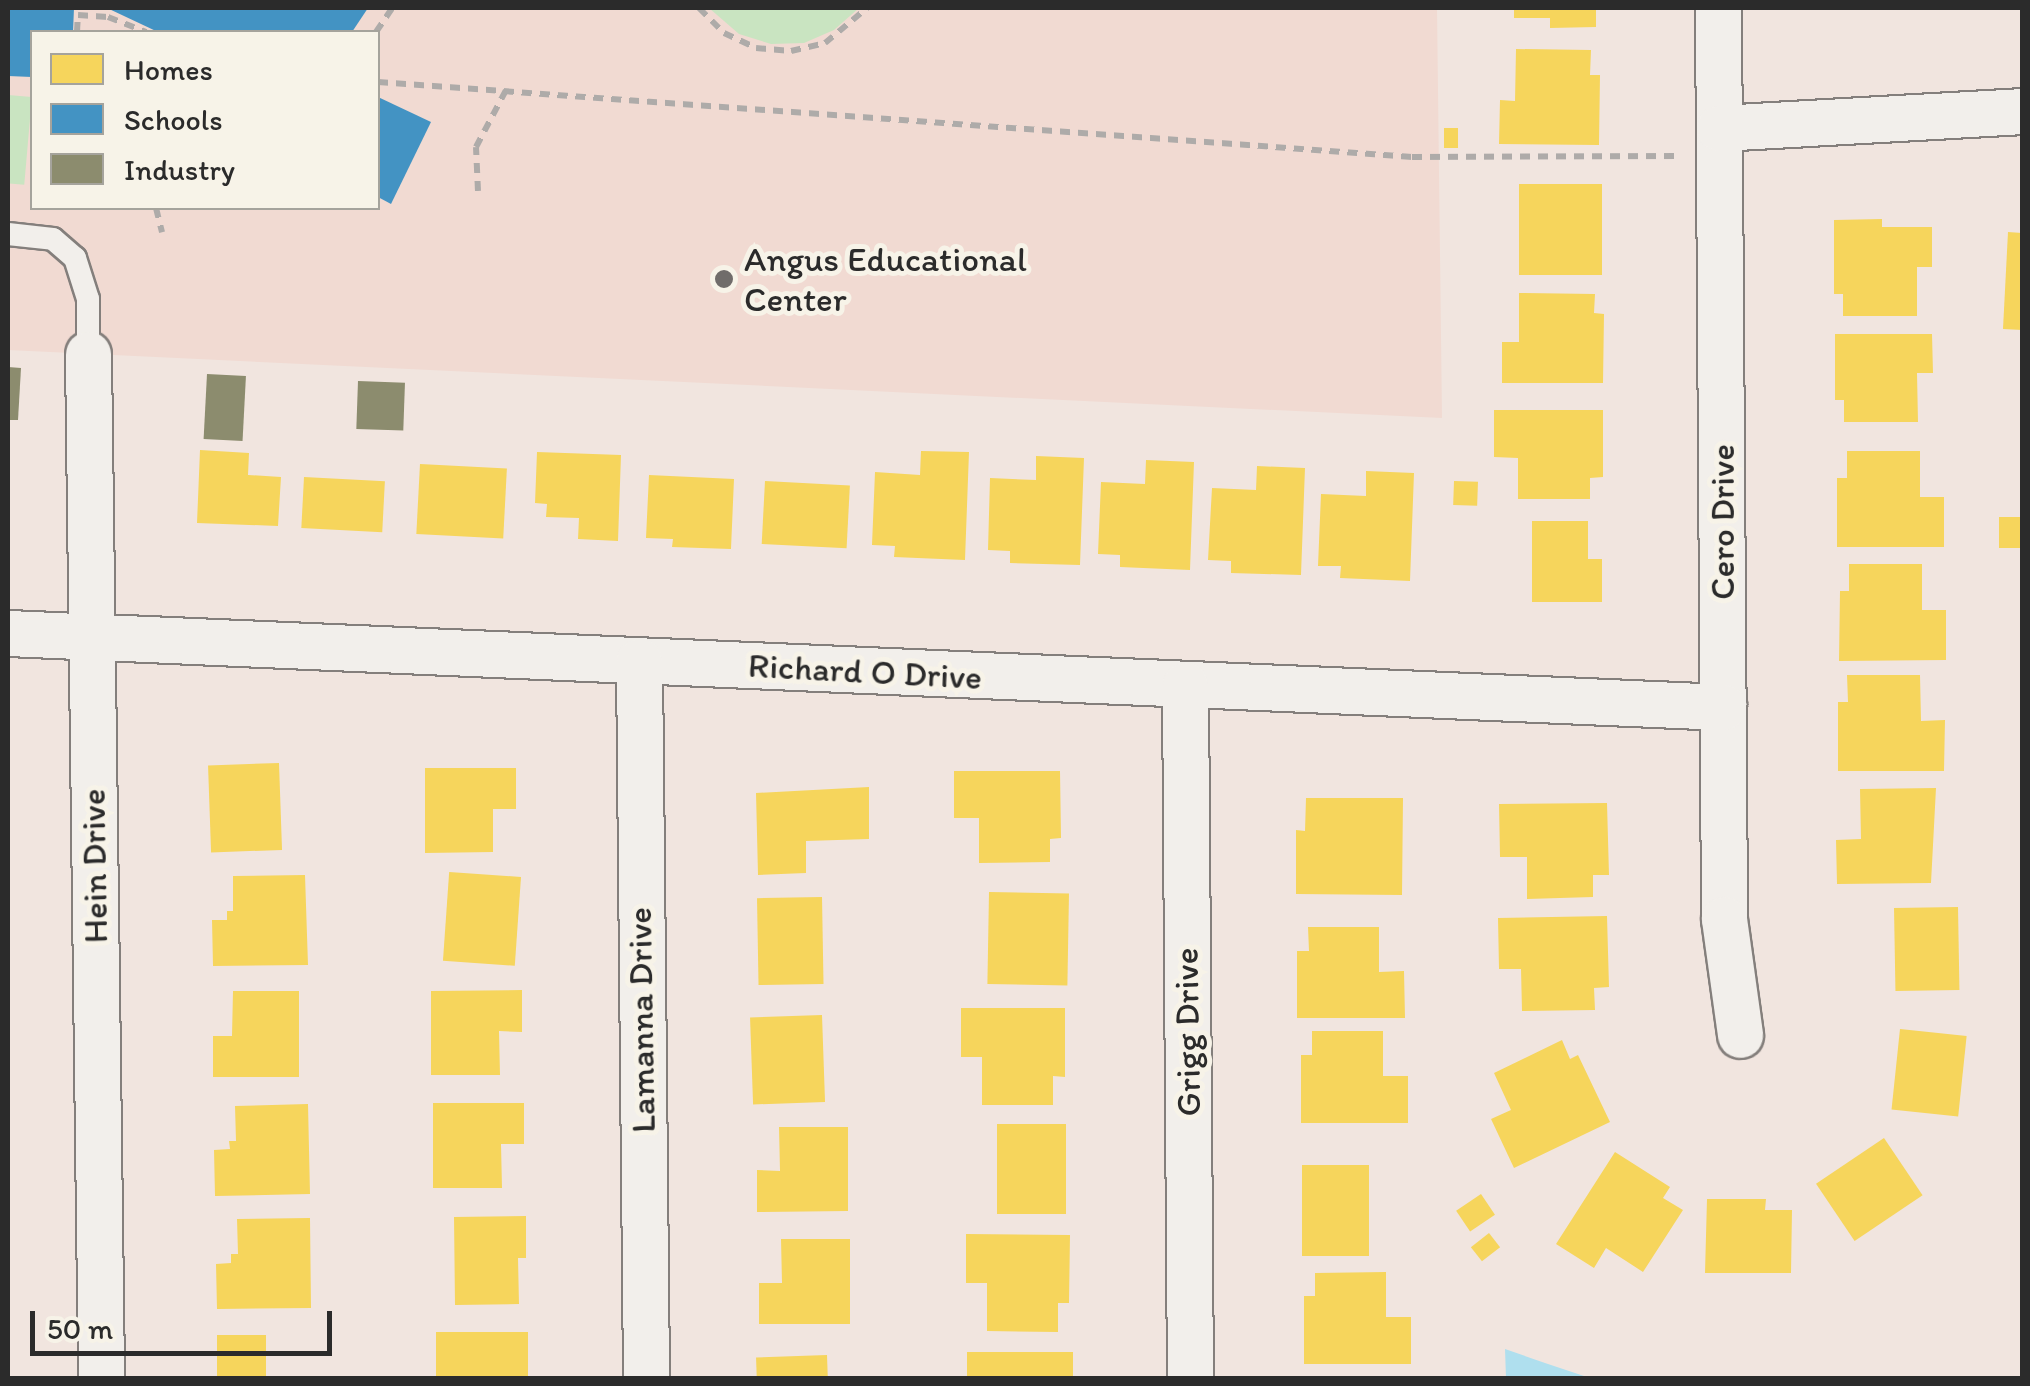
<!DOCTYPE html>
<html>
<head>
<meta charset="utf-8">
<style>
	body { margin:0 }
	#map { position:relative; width:2030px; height:1386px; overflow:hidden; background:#f1e5df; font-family:Itim,sans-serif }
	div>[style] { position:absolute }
	.built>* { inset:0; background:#f1dad2 }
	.green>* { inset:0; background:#c9e4c1; transform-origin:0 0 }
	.water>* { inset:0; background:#afdfee }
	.homes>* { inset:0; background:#f6d55c; transform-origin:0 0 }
	.schools>* { inset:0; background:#4393c3 }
	.industry>* { inset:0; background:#8c8c6e; transform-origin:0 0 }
	.path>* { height:6px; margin-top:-3px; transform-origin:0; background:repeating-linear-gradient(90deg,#aeaba9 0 10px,transparent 0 18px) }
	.roads { filter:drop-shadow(2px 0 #847f7c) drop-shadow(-2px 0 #847f7c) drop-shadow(0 2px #847f7c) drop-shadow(0 -2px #847f7c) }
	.lane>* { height:22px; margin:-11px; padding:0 11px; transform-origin:11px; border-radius:11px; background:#f2efeb }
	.street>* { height:45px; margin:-22.5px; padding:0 22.5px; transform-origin:22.5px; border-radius:22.5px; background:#f2efeb }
	.dots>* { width:28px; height:28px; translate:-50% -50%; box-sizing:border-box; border:5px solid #f7f3e8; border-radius:50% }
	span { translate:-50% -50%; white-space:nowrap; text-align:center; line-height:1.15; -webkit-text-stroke:10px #f7f3e8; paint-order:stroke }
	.poi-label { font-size:35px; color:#2b2b2b }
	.left { translate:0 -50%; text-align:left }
	.street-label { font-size:35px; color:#2b2b2b }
	.frame { position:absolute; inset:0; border:10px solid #2b2b2b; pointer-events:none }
	.legend { position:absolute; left:30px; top:30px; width:350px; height:180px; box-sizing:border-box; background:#f7f3e8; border:2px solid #a5a39c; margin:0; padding:12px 18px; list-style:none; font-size:30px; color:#2b2b2b }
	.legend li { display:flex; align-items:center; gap:20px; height:50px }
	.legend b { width:50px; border:2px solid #a5a39c }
	.scale { position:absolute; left:30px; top:1311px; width:302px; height:45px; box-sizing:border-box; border:5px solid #2b2b2b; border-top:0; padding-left:12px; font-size:30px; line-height:35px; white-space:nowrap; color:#2b2b2b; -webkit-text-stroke:8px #f7f3e8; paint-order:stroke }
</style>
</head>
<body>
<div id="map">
	<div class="built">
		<div style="clip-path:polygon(evenodd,8px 8px,1437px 8px,1442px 418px,8px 350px,8px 8px,32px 32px,378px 32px,378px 208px,32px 208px,32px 32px)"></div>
	</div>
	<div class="green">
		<div style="clip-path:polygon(709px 8px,859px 8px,834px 30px,804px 43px,771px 44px,739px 34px)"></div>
		<div style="left:8px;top:95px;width:24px;height:88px;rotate:5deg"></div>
	</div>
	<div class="water">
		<div style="clip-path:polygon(1505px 1349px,1545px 1363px,1590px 1378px,1506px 1378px)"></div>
	</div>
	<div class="homes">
		<div style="clip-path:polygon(1514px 8px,1596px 8px,1596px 27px,1550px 28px,1550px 18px,1514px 18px)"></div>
		<div style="clip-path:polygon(1516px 49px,1591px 50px,1590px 75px,1600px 75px,1599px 145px,1499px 144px,1500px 100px,1515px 101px)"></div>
		<div style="left:1444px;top:128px;width:14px;height:20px"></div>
		<div style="left:1519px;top:184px;width:83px;height:91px"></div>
		<div style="clip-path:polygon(1882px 219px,1882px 227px,1932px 227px,1932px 267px,1917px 267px,1917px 316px,1843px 316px,1843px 294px,1834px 294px,1834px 220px)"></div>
		<div style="clip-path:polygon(2008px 232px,2022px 233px,2022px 330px,2003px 329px)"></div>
		<div style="clip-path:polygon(1519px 293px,1595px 294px,1594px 313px,1604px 314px,1603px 383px,1502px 383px,1502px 342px,1519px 342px)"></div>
		<div style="clip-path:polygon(1835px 334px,1932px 334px,1933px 373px,1917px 373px,1918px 422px,1844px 422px,1844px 400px,1835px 400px)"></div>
		<div style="clip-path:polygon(1494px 410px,1603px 410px,1603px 477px,1590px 478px,1590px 499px,1518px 499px,1518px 458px,1494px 457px)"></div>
		<div style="clip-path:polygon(200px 450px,249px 453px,248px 475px,281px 477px,278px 526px,197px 523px)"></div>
		<div style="clip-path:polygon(921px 451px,969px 452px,965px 560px,894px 557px,895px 546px,872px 545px,875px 472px,920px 475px)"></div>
		<div style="clip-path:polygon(1847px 451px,1920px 451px,1920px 497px,1944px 497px,1944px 547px,1837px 547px,1837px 478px,1847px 478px)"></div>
		<div style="clip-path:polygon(537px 452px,621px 455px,618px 541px,578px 539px,579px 518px,546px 517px,547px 504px,535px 503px)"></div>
		<div style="clip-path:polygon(1036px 456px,1084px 458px,1080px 565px,1010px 563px,1010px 551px,988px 550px,990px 478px,1036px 480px)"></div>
		<div style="clip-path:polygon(1146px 460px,1194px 462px,1190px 570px,1120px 567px,1120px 555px,1098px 554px,1101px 482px,1145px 484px)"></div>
		<div style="left:420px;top:464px;width:87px;height:70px;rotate:3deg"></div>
		<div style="clip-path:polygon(1257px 466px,1305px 468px,1301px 575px,1231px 573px,1231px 561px,1208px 560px,1212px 488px,1256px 490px)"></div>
		<div style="clip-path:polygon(1366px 471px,1414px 473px,1410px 581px,1340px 578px,1341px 566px,1318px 566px,1321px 494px,1366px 496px)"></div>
		<div style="clip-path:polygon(649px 475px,734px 479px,731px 549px,672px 547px,673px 539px,646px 538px)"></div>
		<div style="left:304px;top:477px;width:81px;height:51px;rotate:3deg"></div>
		<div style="left:765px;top:481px;width:85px;height:63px;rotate:3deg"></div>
		<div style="left:1454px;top:481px;width:24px;height:24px;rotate:2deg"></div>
		<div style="left:1999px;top:517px;width:22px;height:31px"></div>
		<div style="clip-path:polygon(1532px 521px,1588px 521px,1588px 559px,1602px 559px,1602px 602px,1532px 602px)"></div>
		<div style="clip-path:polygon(1849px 564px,1922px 564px,1922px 610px,1946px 610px,1946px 660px,1839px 661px,1840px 591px,1849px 591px)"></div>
		<div style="clip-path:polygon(1847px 675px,1920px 675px,1921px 721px,1945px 720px,1944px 771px,1838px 771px,1838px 702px,1848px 702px)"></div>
		<div style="left:279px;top:763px;width:87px;height:71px;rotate:88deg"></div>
		<div style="clip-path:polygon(425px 768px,516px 768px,516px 809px,493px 809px,493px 852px,425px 853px)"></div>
		<div style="clip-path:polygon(954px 771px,1060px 771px,1061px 838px,1050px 839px,1050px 862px,979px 863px,979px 818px,954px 818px)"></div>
		<div style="clip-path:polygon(869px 787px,869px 839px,806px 841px,806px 873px,758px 875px,756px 793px)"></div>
		<div style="clip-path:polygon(1936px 788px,1931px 883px,1837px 884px,1836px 840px,1861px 839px,1860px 789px)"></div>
		<div style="clip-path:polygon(1306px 798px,1403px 798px,1402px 895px,1296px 894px,1296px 830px,1305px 831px)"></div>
		<div style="clip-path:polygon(1607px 803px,1609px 875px,1593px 875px,1593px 897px,1527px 899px,1527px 857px,1500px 857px,1499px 804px)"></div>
		<div style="clip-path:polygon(305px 875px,308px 965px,213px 966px,212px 920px,227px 920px,227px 911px,233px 911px,233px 876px)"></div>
		<div style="left:521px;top:877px;width:89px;height:72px;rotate:94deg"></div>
		<div style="left:989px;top:892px;width:80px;height:92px;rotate:1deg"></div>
		<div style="left:822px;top:897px;width:87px;height:65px;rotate:89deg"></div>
		<div style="left:1958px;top:907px;width:83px;height:64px;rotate:89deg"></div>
		<div style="clip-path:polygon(1607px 916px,1609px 987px,1594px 988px,1595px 1010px,1522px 1011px,1521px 969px,1499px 969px,1498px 918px)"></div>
		<div style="clip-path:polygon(1308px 927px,1379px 927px,1379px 972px,1404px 971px,1405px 1018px,1297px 1018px,1297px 951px,1309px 951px)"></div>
		<div style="clip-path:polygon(522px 990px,522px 1032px,499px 1031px,500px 1075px,431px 1075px,431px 991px)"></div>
		<div style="clip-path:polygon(233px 991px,299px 991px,299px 1077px,213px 1077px,213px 1036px,232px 1036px)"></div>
		<div style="clip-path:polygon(961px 1008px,1065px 1008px,1065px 1077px,1053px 1076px,1053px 1105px,982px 1105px,982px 1057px,961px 1057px)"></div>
		<div style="left:822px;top:1015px;width:87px;height:72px;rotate:88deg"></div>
		<div style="left:1900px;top:1029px;width:67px;height:81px;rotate:6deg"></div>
		<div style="clip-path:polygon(1312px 1031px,1383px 1031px,1383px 1076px,1408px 1076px,1408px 1123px,1301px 1123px,1301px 1055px,1312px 1055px)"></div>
		<div style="clip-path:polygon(1562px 1040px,1570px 1059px,1578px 1055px,1610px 1122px,1514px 1168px,1491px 1119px,1511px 1110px,1494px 1073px)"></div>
		<div style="clip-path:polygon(433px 1103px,524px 1103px,524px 1144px,501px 1144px,502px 1188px,433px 1188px)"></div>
		<div style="clip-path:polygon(308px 1104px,310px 1194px,215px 1196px,214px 1150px,230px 1149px,229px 1141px,236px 1141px,235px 1106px)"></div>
		<div style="left:1066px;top:1124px;width:90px;height:69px;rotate:90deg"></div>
		<div style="clip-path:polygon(779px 1127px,848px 1127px,848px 1211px,757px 1212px,757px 1170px,780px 1171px)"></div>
		<div style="left:1884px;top:1138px;width:69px;height:82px;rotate:56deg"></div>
		<div style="clip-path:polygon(1615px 1152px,1670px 1187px,1663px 1198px,1683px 1210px,1643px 1272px,1606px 1248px,1594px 1268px,1556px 1244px)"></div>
		<div style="left:1302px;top:1165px;width:67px;height:91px"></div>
		<div style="left:1481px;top:1194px;width:25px;height:30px;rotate:56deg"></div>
		<div style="clip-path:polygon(1707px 1199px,1766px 1199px,1765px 1210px,1792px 1210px,1791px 1273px,1705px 1273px)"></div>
		<div style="clip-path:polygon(526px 1216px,526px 1258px,518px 1258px,519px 1304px,455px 1305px,454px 1217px)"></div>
		<div style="clip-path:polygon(310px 1218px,311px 1308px,217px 1309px,216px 1264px,231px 1263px,231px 1254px,238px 1254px,237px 1219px)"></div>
		<div style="left:1489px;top:1233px;width:18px;height:23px;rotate:52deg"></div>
		<div style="clip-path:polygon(966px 1234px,1070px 1235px,1069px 1303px,1058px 1303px,1058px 1332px,987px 1331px,987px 1283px,966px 1283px)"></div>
		<div style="clip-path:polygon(781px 1239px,850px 1239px,850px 1324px,759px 1324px,759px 1283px,782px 1283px)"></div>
		<div style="clip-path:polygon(1386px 1272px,1386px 1317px,1411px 1317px,1411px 1364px,1304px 1364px,1304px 1296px,1315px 1296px,1315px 1273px)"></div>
		<div style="left:436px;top:1332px;width:92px;height:46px"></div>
		<div style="left:217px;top:1335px;width:49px;height:43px"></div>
		<div style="left:967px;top:1352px;width:106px;height:26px"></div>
		<div style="left:827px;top:1355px;width:23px;height:71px;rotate:88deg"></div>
	</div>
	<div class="schools">
		<div style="clip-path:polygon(8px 8px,74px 8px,73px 32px,32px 32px,32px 77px,8px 76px)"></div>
		<div style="clip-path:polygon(107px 8px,368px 8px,352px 32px,158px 32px)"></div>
		<div style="clip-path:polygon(378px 97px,431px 122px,391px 204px,378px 197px)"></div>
	</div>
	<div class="industry">
		<div style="clip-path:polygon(8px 367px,21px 368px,18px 420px,8px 420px)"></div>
		<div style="left:207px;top:374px;width:39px;height:65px;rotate:3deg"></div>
		<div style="left:358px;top:381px;width:47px;height:48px;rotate:2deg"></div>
	</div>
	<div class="path">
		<div style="left:699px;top:8px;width:35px;rotate:45deg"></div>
		<div style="left:724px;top:33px;width:35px;rotate:25deg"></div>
		<div style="left:756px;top:48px;width:35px;rotate:5deg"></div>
		<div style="left:791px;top:51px;width:35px;rotate:-13deg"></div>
		<div style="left:825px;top:43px;width:55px;rotate:-39.8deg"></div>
		<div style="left:77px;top:32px;width:17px;rotate:-87deg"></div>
		<div style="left:78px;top:15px;width:30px;rotate:4deg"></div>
		<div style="left:108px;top:17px;width:41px;rotate:21.5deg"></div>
		<div style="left:376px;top:32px;width:29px;rotate:-56deg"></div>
		<div style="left:378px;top:82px;width:1037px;rotate:4.15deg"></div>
		<div style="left:1412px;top:157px;width:268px;rotate:-0.2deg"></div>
		<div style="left:478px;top:191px;width:44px;rotate:-92.6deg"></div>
		<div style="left:476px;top:147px;width:64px;rotate:-62.2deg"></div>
		<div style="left:156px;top:208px;width:25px;rotate:76deg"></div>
	</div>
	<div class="roads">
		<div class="lane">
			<div style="left:8px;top:234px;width:45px;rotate:6.3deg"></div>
			<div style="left:53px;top:239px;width:29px;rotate:41deg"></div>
			<div style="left:75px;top:258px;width:43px;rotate:72.4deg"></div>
			<div style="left:88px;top:299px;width:55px;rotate:90deg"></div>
		</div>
		<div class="street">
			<div style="left:1718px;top:8px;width:911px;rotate:89.62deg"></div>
			<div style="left:1724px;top:919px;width:117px;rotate:82.1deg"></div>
			<div style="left:1719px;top:128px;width:303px;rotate:-3.2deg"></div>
			<div style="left:88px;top:354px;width:1024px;rotate:89.27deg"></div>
			<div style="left:8px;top:633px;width:1717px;rotate:2.47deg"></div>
			<div style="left:639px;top:661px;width:717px;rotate:89.44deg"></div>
			<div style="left:1185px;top:685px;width:693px;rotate:89.59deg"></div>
		</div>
	</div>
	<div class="dots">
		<div style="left:724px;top:279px;background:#706c6a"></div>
	</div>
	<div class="poi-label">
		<span class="left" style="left:744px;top:279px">Angus Educational<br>Center</span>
	</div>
	<div class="street-label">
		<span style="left:1722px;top:522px;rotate:-90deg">Cero Drive</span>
		<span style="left:865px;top:671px;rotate:3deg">Richard O Drive</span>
		<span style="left:94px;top:866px;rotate:-91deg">Hein Drive</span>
		<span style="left:641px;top:1020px;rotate:-91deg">Lamanna Drive</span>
		<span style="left:1187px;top:1032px;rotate:-91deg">Grigg Drive</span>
	</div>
	<div class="frame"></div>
	<ul class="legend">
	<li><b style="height:28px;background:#f6d55c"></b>Homes</li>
	<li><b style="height:28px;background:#4393c3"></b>Schools</li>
	<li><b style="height:28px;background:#8c8c6e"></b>Industry</li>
	</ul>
	<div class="scale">50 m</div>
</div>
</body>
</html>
